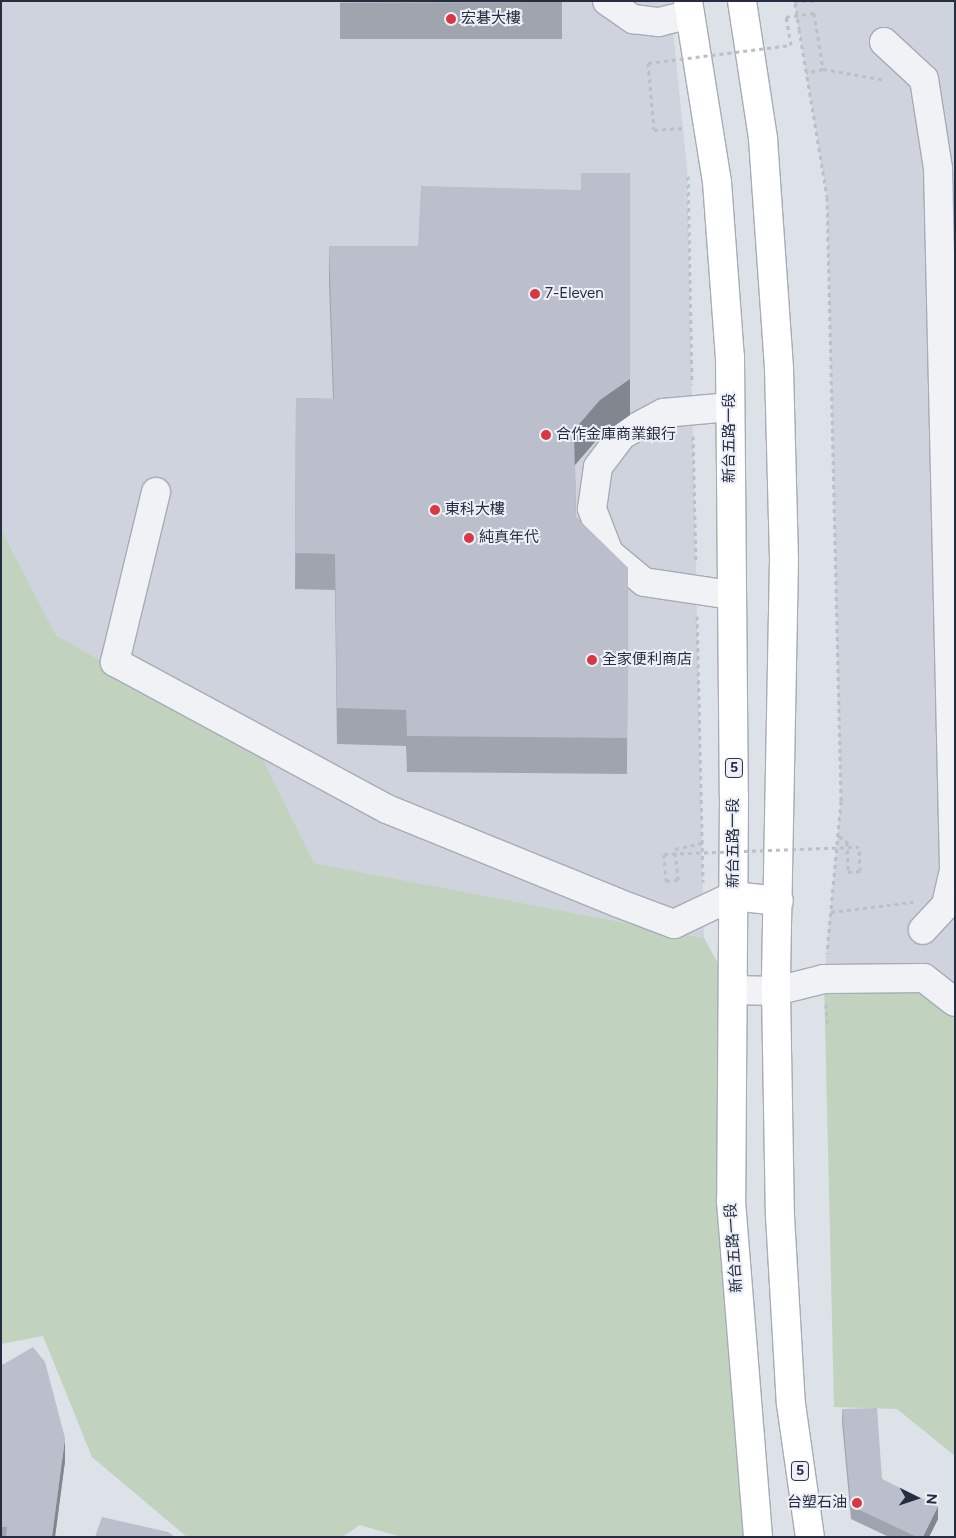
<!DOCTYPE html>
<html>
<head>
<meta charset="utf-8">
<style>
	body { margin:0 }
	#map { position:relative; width:956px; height:1538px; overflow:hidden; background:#dde1e8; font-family:Figtree,"Noto Sans TC",sans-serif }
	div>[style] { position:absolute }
	.built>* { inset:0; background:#cfd3dd }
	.green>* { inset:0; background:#c1d3be }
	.path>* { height:3px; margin-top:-1.5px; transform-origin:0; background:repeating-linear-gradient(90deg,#bbbfc7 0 4px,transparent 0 8px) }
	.roads { filter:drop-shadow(1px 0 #a6abb6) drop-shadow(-1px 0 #a6abb6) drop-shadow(0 1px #a6abb6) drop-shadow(0 -1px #a6abb6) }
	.minor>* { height:28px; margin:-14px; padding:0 14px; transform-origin:14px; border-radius:14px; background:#f0f2f6 }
	.major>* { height:28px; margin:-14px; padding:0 14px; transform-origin:14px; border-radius:14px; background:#fff }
	.path-bridge>* { height:3px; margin-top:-1.5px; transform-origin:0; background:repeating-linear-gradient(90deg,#bbbfc7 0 4px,transparent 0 8px) }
	.wall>* { inset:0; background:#a0a4af; transform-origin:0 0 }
	.shaded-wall>* { inset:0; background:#82868e }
	.building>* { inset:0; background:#babfcb }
	.dots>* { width:14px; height:14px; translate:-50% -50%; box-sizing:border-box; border:2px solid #edf0f6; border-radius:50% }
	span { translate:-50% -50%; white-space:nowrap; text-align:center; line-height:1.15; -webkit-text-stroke:4px #edf0f6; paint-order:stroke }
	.shield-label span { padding:1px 4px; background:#edf0f6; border:1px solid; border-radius:4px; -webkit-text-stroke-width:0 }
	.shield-label { font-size:14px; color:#262d40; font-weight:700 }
	.poi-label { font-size:15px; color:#262d40 }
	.left { translate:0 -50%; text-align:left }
	.right { translate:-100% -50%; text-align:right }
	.street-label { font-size:15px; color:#262d40 }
	.frame { position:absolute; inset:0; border:2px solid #262d40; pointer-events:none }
	.north { position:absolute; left:891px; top:1473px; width:50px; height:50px; -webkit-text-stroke:4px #edf0f6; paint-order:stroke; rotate:94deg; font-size:14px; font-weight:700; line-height:20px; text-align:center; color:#262d40 }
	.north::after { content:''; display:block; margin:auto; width:18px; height:22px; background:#262d40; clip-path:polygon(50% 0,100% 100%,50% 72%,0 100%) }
</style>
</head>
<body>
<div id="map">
	<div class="built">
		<div style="clip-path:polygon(1px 1px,670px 1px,687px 168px,704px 938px,314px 863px,259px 751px,56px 635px,1px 529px)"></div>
		<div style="clip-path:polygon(794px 1px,955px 1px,955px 1002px,824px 979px,841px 801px,827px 197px)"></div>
	</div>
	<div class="green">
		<div style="clip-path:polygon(1px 529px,56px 635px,259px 751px,314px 863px,704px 938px,733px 990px,758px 1537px,401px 1537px,360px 1525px,342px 1537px,187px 1537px,92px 1457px,43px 1336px,1px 1344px)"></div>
		<div style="clip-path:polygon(924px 978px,955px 1002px,955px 1456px,897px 1409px,834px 1407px,824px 979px)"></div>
	</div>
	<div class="path">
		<div style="left:794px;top:1px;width:22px"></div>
		<div style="left:799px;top:29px;width:170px;rotate:80.5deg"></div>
		<div style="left:827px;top:197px;width:604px;rotate:88.67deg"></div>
		<div style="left:841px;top:801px;width:153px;rotate:95.3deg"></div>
		<div style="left:791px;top:45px;width:28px;rotate:-100deg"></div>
		<div style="left:786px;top:17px;width:28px;rotate:-8deg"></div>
		<div style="left:814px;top:13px;width:57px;rotate:80.9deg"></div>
		<div style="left:823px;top:69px;width:17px;rotate:167deg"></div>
		<div style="left:648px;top:63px;width:67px;rotate:84.9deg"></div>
		<div style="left:654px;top:130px;width:28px;rotate:-4deg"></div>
		<div style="left:823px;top:69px;width:64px;rotate:9.9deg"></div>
		<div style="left:688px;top:176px;width:208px;rotate:88.9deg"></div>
		<div style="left:693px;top:436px;width:128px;rotate:88.7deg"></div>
		<div style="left:697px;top:616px;width:266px;rotate:88.7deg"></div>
		<div style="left:839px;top:836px;width:10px;rotate:37deg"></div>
		<div style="left:847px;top:842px;width:30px;rotate:88deg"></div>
		<div style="left:848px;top:872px;width:12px;rotate:-5deg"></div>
		<div style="left:860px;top:871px;width:24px;rotate:-92deg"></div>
		<div style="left:664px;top:854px;width:27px;rotate:86deg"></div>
		<div style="left:666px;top:881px;width:12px;rotate:-5deg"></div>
		<div style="left:678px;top:880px;width:31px;rotate:-96deg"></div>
		<div style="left:675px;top:849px;width:28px;rotate:-13deg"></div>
		<div style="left:831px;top:912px;width:83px;rotate:-7deg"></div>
		<div style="left:826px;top:1004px;width:19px;rotate:87deg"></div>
	</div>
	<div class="roads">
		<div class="minor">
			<div style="left:607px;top:1px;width:32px;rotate:35deg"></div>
			<div style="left:633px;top:19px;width:26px;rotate:7deg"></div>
			<div style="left:659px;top:22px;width:32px;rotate:-14deg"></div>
			<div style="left:884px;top:42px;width:54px;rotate:42.8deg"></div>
			<div style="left:924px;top:79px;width:90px;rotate:81.1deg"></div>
			<div style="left:938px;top:168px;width:702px;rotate:88.69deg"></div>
			<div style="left:954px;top:870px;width:36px;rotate:103deg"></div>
			<div style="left:946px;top:905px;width:34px;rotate:133deg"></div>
			<div style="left:730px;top:407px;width:67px;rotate:174.9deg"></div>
			<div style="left:663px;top:413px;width:47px;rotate:151.8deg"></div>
			<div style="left:622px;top:435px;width:40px;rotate:127deg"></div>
			<div style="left:598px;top:467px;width:42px;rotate:98.1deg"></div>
			<div style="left:592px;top:509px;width:47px;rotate:68.9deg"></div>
			<div style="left:609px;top:553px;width:45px;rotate:39.6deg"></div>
			<div style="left:644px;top:582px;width:88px;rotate:8.5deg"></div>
			<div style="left:156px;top:492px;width:175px;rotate:103.6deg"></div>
			<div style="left:115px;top:662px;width:309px;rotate:28.4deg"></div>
			<div style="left:387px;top:809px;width:249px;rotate:22.1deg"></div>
			<div style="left:618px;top:903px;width:60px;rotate:20.6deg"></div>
			<div style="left:674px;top:924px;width:65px;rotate:-25.4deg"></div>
			<div style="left:733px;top:990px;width:43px;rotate:1.3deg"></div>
			<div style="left:776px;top:991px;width:49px;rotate:-14deg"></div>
			<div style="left:824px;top:979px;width:100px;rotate:-0.6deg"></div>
			<div style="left:924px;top:978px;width:39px;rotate:38deg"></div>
		</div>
		<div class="major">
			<div style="left:688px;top:1px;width:183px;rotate:80.9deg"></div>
			<div style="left:717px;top:182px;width:175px;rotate:85.8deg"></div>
			<div style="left:730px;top:357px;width:439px;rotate:89.5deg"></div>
			<div style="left:734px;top:796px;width:405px;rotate:90.4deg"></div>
			<div style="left:731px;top:1201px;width:337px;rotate:85.4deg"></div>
			<div style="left:742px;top:1px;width:140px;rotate:81.3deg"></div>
			<div style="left:763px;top:139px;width:231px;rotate:86deg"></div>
			<div style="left:779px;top:369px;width:191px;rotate:88.5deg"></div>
			<div style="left:784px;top:560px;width:431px;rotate:91.1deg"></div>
			<div style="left:776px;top:991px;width:225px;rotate:89deg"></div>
			<div style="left:780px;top:1216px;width:188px;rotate:86.7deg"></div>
			<div style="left:791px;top:1404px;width:134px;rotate:81.9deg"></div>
			<div style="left:733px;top:896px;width:46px;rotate:6.2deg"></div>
		</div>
	</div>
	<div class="path-bridge">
		<div style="left:795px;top:3px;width:26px;rotate:81deg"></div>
		<div style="left:648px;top:63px;width:144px;rotate:-7.2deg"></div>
		<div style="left:664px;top:854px;width:195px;rotate:-2.1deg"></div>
	</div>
	<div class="wall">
		<div style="left:340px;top:1px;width:222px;height:38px"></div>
		<div style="clip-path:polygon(329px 246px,630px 415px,600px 436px,575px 465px,576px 517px,628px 568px,627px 774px,407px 772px,406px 746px,337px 744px,335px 590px,295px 589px,296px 398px,333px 399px,329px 282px)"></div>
		<div style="clip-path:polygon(1px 1364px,65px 1461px,55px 1537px,1px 1537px)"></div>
		<div style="clip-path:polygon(842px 1409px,882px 1479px,938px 1519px,929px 1537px,889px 1537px,851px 1519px,842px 1422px)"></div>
	</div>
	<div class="shaded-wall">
		<div style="clip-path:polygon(630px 173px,630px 415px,600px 436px,574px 466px,574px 430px)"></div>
		<div style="clip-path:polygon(65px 1438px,65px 1461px,55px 1537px,52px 1537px)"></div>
		<div style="clip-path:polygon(938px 1506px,938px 1519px,929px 1537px,923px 1537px)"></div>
	</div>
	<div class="building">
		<div style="clip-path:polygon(340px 1px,562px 1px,562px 2px,340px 3px)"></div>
		<div style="clip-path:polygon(581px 173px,630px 173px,630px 379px,600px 400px,574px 430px,576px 517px,628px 568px,627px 738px,407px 736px,406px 710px,337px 708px,335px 554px,295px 553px,296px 398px,334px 399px,329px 246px,418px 246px,421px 186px,581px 190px)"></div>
		<div style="clip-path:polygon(33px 1347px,45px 1362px,65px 1438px,52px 1537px,6px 1537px,7px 1527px,1px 1527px,1px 1364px,4px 1364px)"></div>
		<div style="clip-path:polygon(877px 1408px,882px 1479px,938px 1506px,923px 1537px,917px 1537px,851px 1506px,842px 1409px)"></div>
		<div style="clip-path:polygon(102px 1517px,168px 1532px,175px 1537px,95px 1537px)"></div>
	</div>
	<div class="dots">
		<div style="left:451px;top:19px;background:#d63944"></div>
		<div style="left:535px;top:294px;background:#d63944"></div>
		<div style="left:546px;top:435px;background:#d63944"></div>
		<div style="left:435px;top:510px;background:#d63944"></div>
		<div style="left:469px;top:538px;background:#d63944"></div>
		<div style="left:592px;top:660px;background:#d63944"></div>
		<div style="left:857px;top:1503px;background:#d63944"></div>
	</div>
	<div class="shield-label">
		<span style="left:734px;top:768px">5</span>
		<span style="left:800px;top:1471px">5</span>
	</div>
	<div class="poi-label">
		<span class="left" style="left:461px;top:19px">宏碁大樓</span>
		<span class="left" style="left:545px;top:294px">7-Eleven</span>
		<span class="left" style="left:556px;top:435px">合作金庫商業銀行</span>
		<span class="left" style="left:445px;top:510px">東科大樓</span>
		<span class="left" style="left:479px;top:538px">純真年代</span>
		<span class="left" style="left:602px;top:660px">全家便利商店</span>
		<span class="right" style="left:847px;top:1503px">台塑石油</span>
	</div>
	<div class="street-label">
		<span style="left:730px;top:438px;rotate:-90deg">新台五路一段</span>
		<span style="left:734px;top:843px;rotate:-90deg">新台五路一段</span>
		<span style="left:734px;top:1248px;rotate:-94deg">新台五路一段</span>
	</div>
	<div class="frame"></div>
	<div class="north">N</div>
</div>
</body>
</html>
